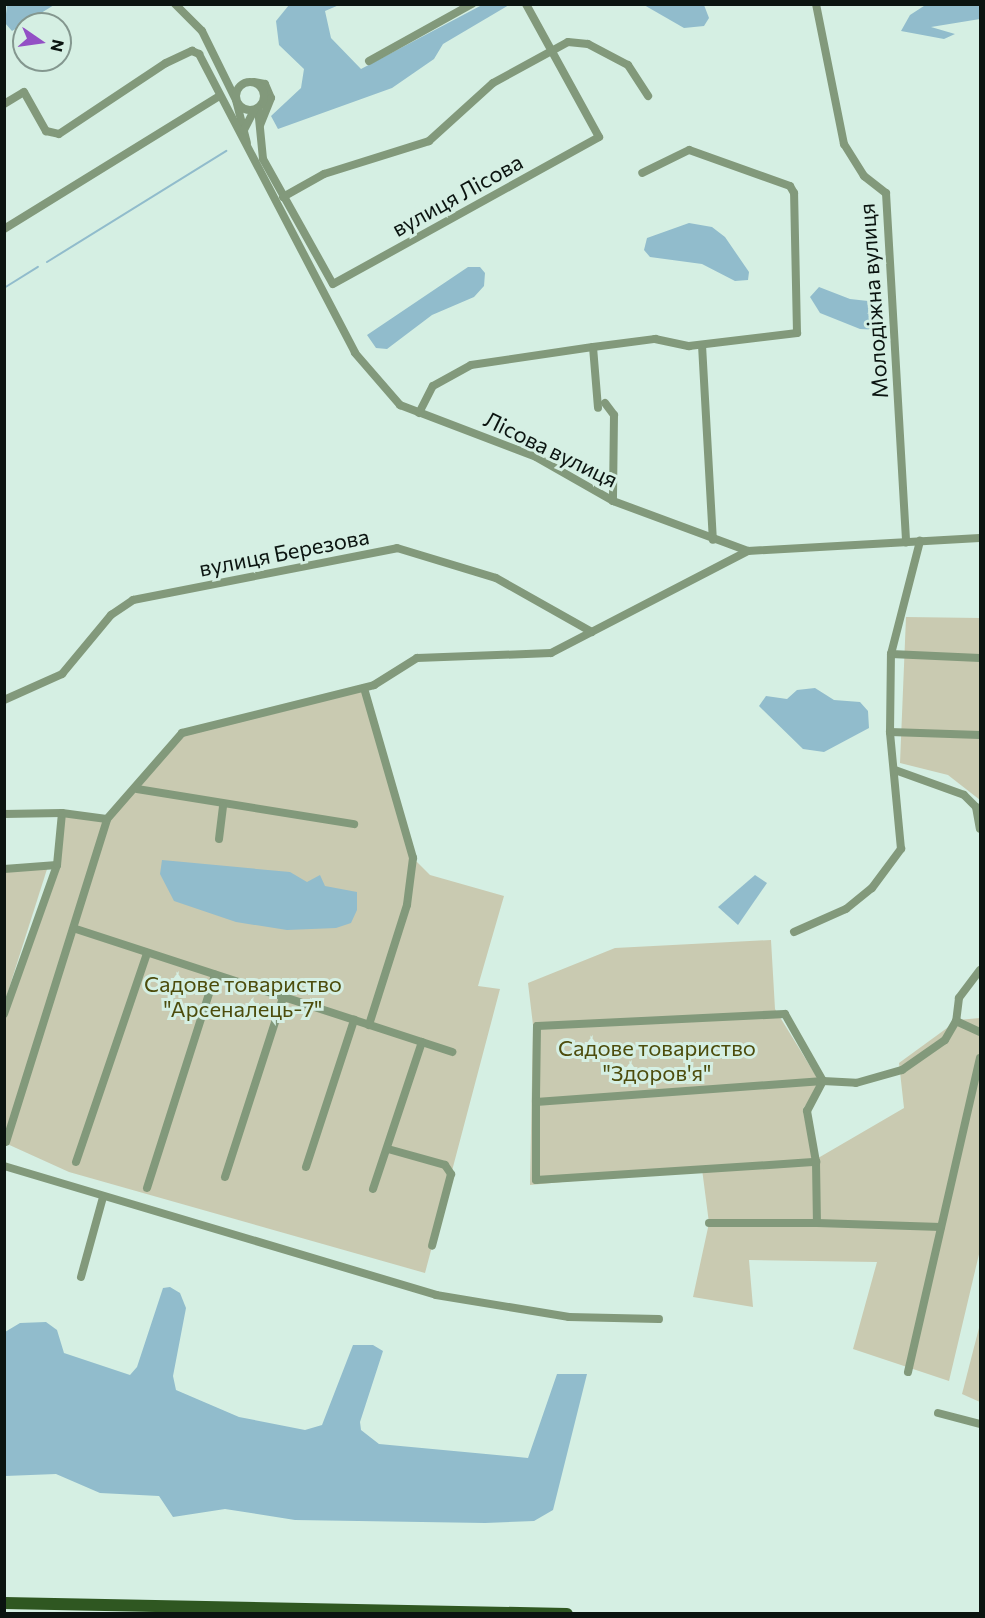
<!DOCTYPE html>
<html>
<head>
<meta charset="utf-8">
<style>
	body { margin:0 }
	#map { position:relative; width:985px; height:1618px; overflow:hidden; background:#d5efe3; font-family:Commissioner,sans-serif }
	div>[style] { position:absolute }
	.green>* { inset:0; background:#c9cab1 }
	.water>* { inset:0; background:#91bccc }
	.stream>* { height:2px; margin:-1px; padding:0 1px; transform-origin:1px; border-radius:1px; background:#91bccc }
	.street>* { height:8px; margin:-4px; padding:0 4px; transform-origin:4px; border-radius:4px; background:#82997b }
	.street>.ring { margin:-4px; padding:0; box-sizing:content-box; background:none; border:8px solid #82997b; border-radius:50% }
	.primary>* { height:12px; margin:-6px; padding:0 6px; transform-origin:6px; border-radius:6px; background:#2f5721 }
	span { translate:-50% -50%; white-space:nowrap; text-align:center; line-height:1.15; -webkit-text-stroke:6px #d5efe3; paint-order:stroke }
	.street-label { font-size:22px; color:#0b1410 }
	.park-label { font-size:22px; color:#4c4c0c }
	.frame { position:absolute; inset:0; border:6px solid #0b1410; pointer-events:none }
	.north { position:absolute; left:12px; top:12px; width:60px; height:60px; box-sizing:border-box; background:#d5efe3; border:2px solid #84978f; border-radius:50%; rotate:103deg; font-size:16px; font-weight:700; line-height:24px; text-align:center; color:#0b1410 }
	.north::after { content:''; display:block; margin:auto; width:21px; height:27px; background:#9350c5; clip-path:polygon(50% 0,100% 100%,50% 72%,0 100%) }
</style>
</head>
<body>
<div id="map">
	<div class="green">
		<div style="clip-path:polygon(906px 617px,980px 618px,980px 800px,948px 775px,900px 763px)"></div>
		<div style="clip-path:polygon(364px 688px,413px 858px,430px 875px,504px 896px,478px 986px,500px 989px,425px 1273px,69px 1172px,5px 1143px,5px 1019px,57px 865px,62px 813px,107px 819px,182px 733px)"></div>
		<div style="clip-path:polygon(48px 866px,5px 1001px,5px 868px)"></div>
		<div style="clip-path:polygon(771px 940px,775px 1009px,821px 1084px,803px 1109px,813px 1161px,904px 1108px,899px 1063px,958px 1020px,980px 1018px,980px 1250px,949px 1381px,853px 1349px,877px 1262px,749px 1260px,753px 1307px,693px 1297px,709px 1223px,702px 1169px,530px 1185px,533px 1025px,528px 983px,615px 948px)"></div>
		<div style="clip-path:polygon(980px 1324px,980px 1402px,962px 1394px)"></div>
	</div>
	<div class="water">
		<div style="clip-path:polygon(927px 4px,980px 5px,980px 19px,931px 27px,955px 34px,944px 39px,901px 31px,910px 15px)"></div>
		<div style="clip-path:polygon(7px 5px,7px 4px,54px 5px,12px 31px,5px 23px)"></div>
		<div style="clip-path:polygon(289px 5px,339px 5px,325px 11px,331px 38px,361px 69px,482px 5px,509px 5px,443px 44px,434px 59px,392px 88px,278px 129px,271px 116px,301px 88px,304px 69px,279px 45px,276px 21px)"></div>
		<div style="clip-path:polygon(644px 5px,704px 5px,709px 18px,704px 26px,684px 28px)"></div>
		<div style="clip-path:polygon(689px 223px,712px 227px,725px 237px,749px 272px,748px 280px,735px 281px,702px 264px,650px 257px,644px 250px,647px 238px)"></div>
		<div style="clip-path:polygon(468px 267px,480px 267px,485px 273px,484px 286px,474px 297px,432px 315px,387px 349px,376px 348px,367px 335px)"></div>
		<div style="clip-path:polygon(819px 287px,850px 299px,877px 302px,884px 312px,881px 330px,860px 329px,820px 313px,810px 297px)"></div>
		<div style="clip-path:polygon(815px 688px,834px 700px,860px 702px,868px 711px,869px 728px,824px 752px,803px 749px,759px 706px,766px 696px,787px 699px,797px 690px)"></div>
		<div style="clip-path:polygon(162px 860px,290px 872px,307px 882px,320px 875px,325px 886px,357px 892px,357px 910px,351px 923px,336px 928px,287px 930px,236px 922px,174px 901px,160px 874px)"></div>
		<div style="clip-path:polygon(755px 875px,767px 883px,738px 925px,718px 907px)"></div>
		<div style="clip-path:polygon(170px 1287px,180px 1293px,186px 1308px,173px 1376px,176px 1390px,239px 1417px,305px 1430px,322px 1425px,353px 1345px,373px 1345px,383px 1351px,360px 1422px,361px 1430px,379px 1444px,528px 1458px,557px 1374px,587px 1374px,553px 1510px,534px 1521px,485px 1523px,295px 1520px,225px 1509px,173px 1517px,159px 1496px,100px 1493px,56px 1474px,5px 1476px,5px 1332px,20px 1323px,46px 1322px,57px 1330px,64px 1353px,130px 1375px,137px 1367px,163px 1288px)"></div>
	</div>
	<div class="stream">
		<div style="left:47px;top:262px;width:211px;rotate:-31.8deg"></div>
		<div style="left:4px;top:288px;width:40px;rotate:-32deg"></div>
	</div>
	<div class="street">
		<div style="left:175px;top:4px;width:38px;rotate:45deg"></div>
		<div style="left:202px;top:31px;width:77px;rotate:63.8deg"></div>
		<div style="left:236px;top:100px;width:44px;rotate:75.7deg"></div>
		<div style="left:816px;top:4px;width:143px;rotate:78.7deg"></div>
		<div style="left:844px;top:144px;width:38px;rotate:58deg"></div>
		<div style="left:864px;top:176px;width:28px;rotate:38deg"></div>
		<div style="left:886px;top:193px;width:350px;rotate:86.7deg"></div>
		<div style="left:369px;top:61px;width:118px;rotate:-29deg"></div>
		<div style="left:254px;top:82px;width:11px;rotate:10deg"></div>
		<div style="left:265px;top:84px;width:15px;rotate:67deg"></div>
		<div style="left:271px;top:98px;width:29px;rotate:112deg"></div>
		<div class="ring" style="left:236px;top:82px;width:20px;height:20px"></div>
		<div style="left:4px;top:104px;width:23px;rotate:-31deg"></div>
		<div style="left:24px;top:92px;width:45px;rotate:60.6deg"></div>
		<div style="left:46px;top:131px;width:13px;rotate:13deg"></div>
		<div style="left:59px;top:134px;width:128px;rotate:-33.6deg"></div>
		<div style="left:166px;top:63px;width:29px;rotate:-25deg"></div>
		<div style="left:192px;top:51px;width:8px;rotate:23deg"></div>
		<div style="left:199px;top:54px;width:337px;rotate:62.4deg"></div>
		<div style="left:355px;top:353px;width:69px;rotate:49.1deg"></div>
		<div style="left:400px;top:405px;width:146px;rotate:20.9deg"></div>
		<div style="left:536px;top:457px;width:89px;rotate:29.7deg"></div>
		<div style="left:613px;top:501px;width:144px;rotate:20.3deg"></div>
		<div style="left:748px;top:551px;width:232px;rotate:-3.2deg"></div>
		<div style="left:258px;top:108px;width:51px;rotate:84.4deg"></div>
		<div style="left:263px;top:159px;width:143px;rotate:60.8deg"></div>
		<div style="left:333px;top:284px;width:304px;rotate:-28.9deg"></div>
		<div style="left:599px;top:137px;width:152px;rotate:-118.8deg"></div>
		<div style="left:244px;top:130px;width:22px;rotate:-63deg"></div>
		<div style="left:283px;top:197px;width:47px;rotate:-29.3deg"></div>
		<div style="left:324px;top:174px;width:110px;rotate:-17.4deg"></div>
		<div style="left:429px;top:141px;width:86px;rotate:-42.2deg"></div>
		<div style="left:493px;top:83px;width:85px;rotate:-28.7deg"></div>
		<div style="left:568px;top:42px;width:20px;rotate:6deg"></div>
		<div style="left:588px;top:44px;width:45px;rotate:27.7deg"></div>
		<div style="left:628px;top:65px;width:37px;rotate:57deg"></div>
		<div style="left:4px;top:229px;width:253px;rotate:-31.7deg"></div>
		<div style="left:702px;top:345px;width:195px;rotate:86.8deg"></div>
		<div style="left:593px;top:347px;width:63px;rotate:-7.4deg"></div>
		<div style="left:655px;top:339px;width:35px;rotate:12deg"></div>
		<div style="left:689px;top:346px;width:109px;rotate:-6.9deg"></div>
		<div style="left:797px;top:333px;width:140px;rotate:-91.2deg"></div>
		<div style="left:794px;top:193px;width:8px;rotate:-120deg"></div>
		<div style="left:790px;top:186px;width:107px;rotate:-160.4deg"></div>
		<div style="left:689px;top:150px;width:52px;rotate:153.9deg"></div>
		<div style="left:605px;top:403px;width:15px;rotate:53deg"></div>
		<div style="left:614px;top:415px;width:86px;rotate:90.7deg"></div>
		<div style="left:419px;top:413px;width:30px;rotate:-63deg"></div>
		<div style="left:433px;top:386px;width:43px;rotate:-28.9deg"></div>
		<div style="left:471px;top:365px;width:123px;rotate:-8.4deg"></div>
		<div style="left:593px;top:347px;width:61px;rotate:85.3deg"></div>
		<div style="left:891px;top:654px;width:89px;rotate:2.6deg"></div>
		<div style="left:364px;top:688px;width:177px;rotate:73.9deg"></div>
		<div style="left:413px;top:858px;width:47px;rotate:97.3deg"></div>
		<div style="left:407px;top:905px;width:126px;rotate:107.6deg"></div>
		<div style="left:4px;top:700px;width:64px;rotate:-24.1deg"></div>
		<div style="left:62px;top:674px;width:77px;rotate:-50.3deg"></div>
		<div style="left:111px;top:615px;width:27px;rotate:-34deg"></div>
		<div style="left:133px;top:600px;width:269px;rotate:-11.1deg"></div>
		<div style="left:397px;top:548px;width:103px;rotate:16.9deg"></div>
		<div style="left:496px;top:578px;width:110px;rotate:29.4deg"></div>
		<div style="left:890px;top:732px;width:90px;rotate:1.9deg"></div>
		<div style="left:895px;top:770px;width:73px;rotate:19.9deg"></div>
		<div style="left:964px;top:795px;width:17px;rotate:45deg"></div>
		<div style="left:976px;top:807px;width:22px;rotate:80deg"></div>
		<div style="left:137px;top:789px;width:220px;rotate:9.2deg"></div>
		<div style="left:4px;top:814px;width:58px;rotate:-1deg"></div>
		<div style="left:219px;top:839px;width:33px;rotate:-83deg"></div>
		<div style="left:4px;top:869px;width:53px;rotate:-4.3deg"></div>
		<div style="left:76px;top:929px;width:396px;rotate:18.1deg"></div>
		<div style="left:794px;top:932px;width:57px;rotate:-23.9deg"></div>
		<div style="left:846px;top:909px;width:33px;rotate:-39deg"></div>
		<div style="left:872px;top:888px;width:49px;rotate:-53.4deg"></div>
		<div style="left:901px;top:849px;width:118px;rotate:-95.4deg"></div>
		<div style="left:890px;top:732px;width:78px;rotate:-89.3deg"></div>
		<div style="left:891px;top:654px;width:117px;rotate:-75.6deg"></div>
		<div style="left:980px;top:970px;width:35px;rotate:127deg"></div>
		<div style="left:959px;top:998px;width:23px;rotate:97deg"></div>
		<div style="left:956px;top:1021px;width:26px;rotate:25deg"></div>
		<div style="left:4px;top:1014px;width:158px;rotate:-70.4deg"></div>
		<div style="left:57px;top:865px;width:52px;rotate:-84.5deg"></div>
		<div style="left:62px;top:813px;width:45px;rotate:7.6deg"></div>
		<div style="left:536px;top:1102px;width:78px;rotate:90deg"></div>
		<div style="left:536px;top:1180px;width:281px;rotate:-3.7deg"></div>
		<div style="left:816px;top:1162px;width:61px;rotate:89.1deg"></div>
		<div style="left:817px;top:1223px;width:124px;rotate:1.8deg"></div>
		<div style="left:6px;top:1142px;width:338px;rotate:-72.6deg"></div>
		<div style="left:107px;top:819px;width:114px;rotate:-48.9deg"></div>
		<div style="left:182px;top:733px;width:198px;rotate:-14deg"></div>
		<div style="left:374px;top:685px;width:51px;rotate:-32.1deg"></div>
		<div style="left:417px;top:658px;width:134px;rotate:-2.1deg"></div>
		<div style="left:551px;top:653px;width:222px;rotate:-27.4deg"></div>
		<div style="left:388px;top:1149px;width:59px;rotate:15.7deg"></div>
		<div style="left:445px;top:1165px;width:11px;rotate:56deg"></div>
		<div style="left:451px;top:1174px;width:74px;rotate:104.8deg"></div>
		<div style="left:76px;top:1162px;width:221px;rotate:-71.2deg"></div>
		<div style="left:816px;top:1162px;width:52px;rotate:-100deg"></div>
		<div style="left:807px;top:1111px;width:34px;rotate:-62deg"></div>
		<div style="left:823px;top:1081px;width:77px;rotate:-119.6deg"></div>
		<div style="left:785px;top:1014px;width:248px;rotate:177.2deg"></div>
		<div style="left:537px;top:1026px;width:76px;rotate:90.8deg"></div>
		<div style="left:536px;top:1102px;width:288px;rotate:-4.2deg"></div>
		<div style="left:823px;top:1081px;width:33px;rotate:3deg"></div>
		<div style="left:856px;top:1083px;width:48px;rotate:-15.8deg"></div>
		<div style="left:902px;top:1070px;width:52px;rotate:-34.9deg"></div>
		<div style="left:945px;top:1040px;width:22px;rotate:-60deg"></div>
		<div style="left:4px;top:1166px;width:451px;rotate:16.6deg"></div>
		<div style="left:436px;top:1295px;width:135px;rotate:9.4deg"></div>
		<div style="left:569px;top:1317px;width:90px;rotate:1.3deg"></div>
		<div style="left:306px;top:1167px;width:155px;rotate:-71.9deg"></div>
		<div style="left:225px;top:1177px;width:189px;rotate:-72.1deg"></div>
		<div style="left:147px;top:1188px;width:224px;rotate:-72.3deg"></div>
		<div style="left:373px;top:1189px;width:155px;rotate:-71.6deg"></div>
		<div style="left:709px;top:1223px;width:108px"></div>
		<div style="left:81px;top:1277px;width:83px;rotate:-74.6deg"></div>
		<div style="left:908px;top:1372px;width:322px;rotate:-77.1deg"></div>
		<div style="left:938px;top:1413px;width:43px;rotate:14.7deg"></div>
	</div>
	<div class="primary">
		<div style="left:4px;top:1603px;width:563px;rotate:1.12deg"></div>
	</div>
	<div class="street-label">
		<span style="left:457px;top:195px;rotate:-29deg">вулиця Лісова</span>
		<span style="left:873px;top:301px;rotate:-94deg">Молодіжна вулиця</span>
		<span style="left:551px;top:449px;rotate:26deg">Лісова вулиця</span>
		<span style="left:284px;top:552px;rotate:-11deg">вулиця Березова</span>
	</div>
	<div class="park-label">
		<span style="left:243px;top:996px">Садове товариство<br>"Арсеналець-7"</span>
		<span style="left:657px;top:1060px">Садове товариство<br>"Здоров'я"</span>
	</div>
	<div class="frame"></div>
	<div class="north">N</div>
</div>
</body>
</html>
